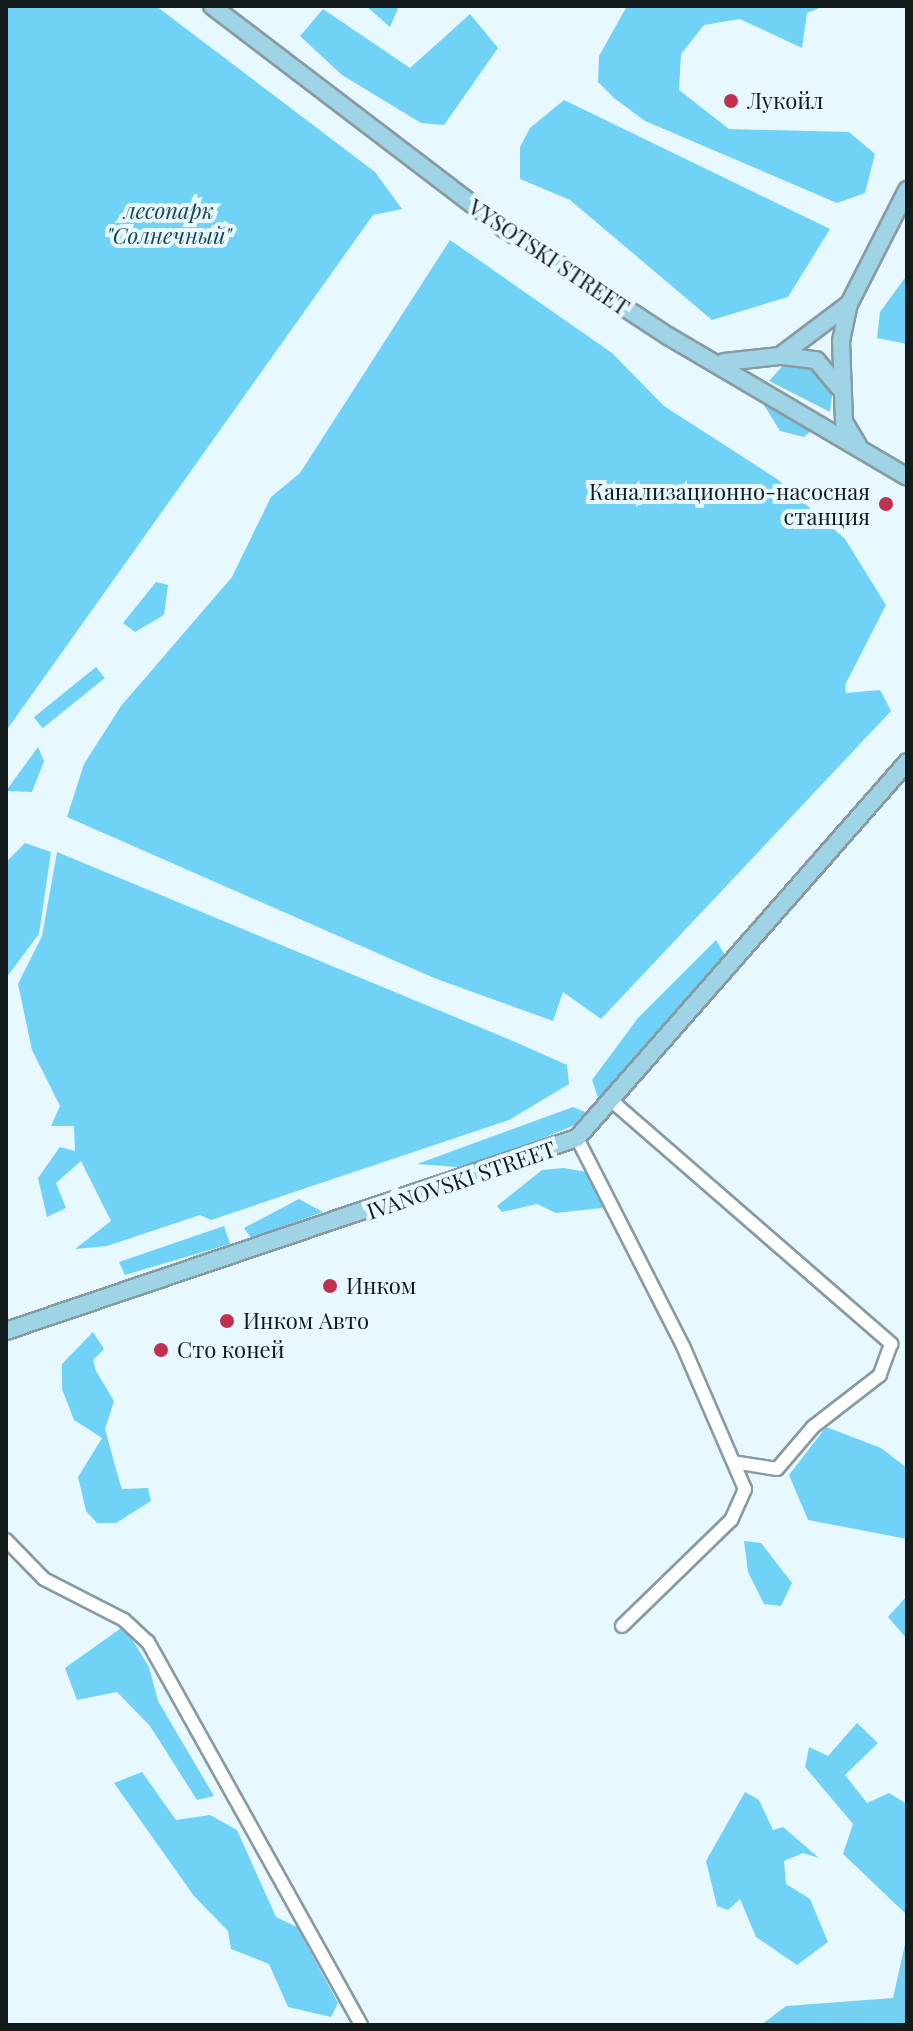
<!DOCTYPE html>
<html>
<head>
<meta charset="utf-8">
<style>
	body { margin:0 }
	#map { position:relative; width:913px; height:2031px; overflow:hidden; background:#e8f8ff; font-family:"Playfair Display",serif }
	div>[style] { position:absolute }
	.green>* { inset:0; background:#75d1f2 }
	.forest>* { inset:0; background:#6fd2f6; transform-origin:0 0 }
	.roads { filter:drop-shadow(2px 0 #889ba3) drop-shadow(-2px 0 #889ba3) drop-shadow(0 2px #889ba3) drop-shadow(0 -2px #889ba3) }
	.minor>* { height:12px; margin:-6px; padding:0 6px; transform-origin:6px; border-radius:6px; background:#fff }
	.major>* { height:16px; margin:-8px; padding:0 8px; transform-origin:8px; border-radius:8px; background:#9fd3e6 }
	.dots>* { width:22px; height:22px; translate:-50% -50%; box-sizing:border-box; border:4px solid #e8f8ff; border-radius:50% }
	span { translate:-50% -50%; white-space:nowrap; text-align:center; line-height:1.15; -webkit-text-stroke:8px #e8f8ff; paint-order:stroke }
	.poi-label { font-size:22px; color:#121a1c }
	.left { translate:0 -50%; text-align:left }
	.right { translate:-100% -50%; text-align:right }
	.park-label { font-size:22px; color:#194554; font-style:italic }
	.street-label { font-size:22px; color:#121a1c }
	.frame { position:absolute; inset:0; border:8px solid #121a1c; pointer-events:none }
</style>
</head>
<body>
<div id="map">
	<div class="green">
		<div style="clip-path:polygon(786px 362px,814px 366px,833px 388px,830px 412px,769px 381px)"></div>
		<div style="clip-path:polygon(761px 400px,809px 426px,812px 430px,804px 437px,780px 431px)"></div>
		<div style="clip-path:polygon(907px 1935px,907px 2025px,761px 2025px,786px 2006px,893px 1998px)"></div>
	</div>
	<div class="forest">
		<div style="clip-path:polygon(6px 6px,156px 6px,375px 172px,402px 209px,373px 215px,6px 731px)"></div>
		<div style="clip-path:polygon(366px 6px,399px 6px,390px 27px)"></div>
		<div style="clip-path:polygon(627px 6px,824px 6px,807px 13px,802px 48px,740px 19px,704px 25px,681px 54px,679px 90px,729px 129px,849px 132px,875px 154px,865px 193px,837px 203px,645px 121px,614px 98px,598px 82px,599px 56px)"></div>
		<div style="clip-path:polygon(323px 9px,410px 68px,470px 14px,498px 48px,444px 125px,421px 123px,342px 75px,300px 36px)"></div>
		<div style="clip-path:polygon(564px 100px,830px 229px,788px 297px,712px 320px,570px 200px,520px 179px,520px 147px,530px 128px)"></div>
		<div style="clip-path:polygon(450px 240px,612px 353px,664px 406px,777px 479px,845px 539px,886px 605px,845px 685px,846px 693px,880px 690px,891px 711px,601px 1019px,563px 992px,553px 1021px,434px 978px,67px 817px,84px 764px,121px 706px,232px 577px,271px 497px,300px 473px)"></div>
		<div style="clip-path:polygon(907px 275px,907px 344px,877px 338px,880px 312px)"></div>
		<div style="clip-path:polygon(156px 582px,168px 585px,164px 615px,135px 632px,123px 623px)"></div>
		<div style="left:96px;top:667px;width:14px;height:80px;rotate:51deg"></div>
		<div style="clip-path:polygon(38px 747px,44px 761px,32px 792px,6px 791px)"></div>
		<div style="clip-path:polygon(25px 843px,51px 852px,39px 934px,6px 978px,6px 862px)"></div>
		<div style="clip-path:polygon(57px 852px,513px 1041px,567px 1065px,569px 1084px,509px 1120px,211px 1220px,200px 1215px,107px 1246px,75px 1249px,111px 1221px,81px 1161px,56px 1183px,66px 1208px,47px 1217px,38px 1178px,60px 1147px,75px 1151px,74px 1126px,51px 1126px,60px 1106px,32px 1050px,18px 984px,42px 936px)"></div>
		<div style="clip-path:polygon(716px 940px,726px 957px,600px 1103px,592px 1080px,638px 1018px)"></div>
		<div style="clip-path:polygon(573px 1107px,585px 1112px,575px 1125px,469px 1168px,417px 1164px)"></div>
		<div style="clip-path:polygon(564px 1168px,598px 1174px,610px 1196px,602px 1208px,556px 1213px,537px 1204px,502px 1212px,497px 1206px,542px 1170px)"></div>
		<div style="clip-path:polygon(299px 1199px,323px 1212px,251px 1238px,244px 1228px)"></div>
		<div style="clip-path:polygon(224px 1226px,230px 1244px,125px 1275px,119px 1262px)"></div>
		<div style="clip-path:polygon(93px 1332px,104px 1349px,93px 1360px,96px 1371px,114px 1401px,105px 1429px,119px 1480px,122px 1489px,148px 1488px,151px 1501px,116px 1523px,97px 1523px,86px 1511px,78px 1477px,102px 1438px,74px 1420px,62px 1389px,62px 1364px)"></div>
		<div style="clip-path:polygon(826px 1427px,881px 1448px,907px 1468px,907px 1539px,808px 1520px,789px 1475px)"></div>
		<div style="clip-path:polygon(744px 1541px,761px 1543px,792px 1583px,781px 1606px,764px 1604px,748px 1572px)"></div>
		<div style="clip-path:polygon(907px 1596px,907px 1639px,888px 1617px)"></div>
		<div style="clip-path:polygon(124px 1626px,149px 1667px,158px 1701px,214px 1796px,197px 1800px,150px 1726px,117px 1692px,77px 1700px,65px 1668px)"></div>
		<div style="clip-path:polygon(857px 1723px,878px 1743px,845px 1775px,867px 1803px,889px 1793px,907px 1804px,905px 1913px,843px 1854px,853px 1824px,805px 1767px,809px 1747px,828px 1756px)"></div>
		<div style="clip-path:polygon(142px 1772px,176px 1820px,210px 1815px,237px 1830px,276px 1917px,297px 1927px,338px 2003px,331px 2017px,288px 2007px,269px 1964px,231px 1949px,228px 1931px,194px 1896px,114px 1783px)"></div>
		<div style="clip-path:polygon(745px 1792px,759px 1800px,773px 1830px,783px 1827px,819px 1858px,803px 1853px,784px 1861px,786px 1884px,810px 1899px,828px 1942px,797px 1965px,756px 1937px,740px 1899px,728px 1910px,717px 1906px,706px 1861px)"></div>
	</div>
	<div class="roads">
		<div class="minor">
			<div style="left:613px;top:1102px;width:369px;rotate:41deg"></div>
			<div style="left:891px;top:1344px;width:33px;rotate:110deg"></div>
			<div style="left:880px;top:1375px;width:85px;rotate:142.2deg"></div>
			<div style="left:813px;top:1427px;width:55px;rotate:130.6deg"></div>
			<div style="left:777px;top:1469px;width:39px;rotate:-171deg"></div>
			<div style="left:577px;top:1138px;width:233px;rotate:63deg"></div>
			<div style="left:683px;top:1346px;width:156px;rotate:66.6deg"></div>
			<div style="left:745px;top:1489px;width:34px;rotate:114deg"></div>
			<div style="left:731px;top:1520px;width:152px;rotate:135.8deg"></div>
			<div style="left:6px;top:1540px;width:54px;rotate:45.7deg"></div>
			<div style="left:44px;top:1579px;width:90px;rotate:27.1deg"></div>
			<div style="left:124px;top:1620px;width:33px;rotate:43deg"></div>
			<div style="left:148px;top:1642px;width:438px;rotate:60.9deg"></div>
		</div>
		<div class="major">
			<div style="left:212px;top:6px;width:368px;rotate:37.3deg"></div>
			<div style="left:505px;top:229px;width:195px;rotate:33.3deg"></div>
			<div style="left:668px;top:336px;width:277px;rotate:30.5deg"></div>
			<div style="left:782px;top:356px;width:34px;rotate:7deg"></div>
			<div style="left:816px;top:360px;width:35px;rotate:50deg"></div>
			<div style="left:724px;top:362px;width:56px;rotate:-6.1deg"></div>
			<div style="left:780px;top:356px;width:86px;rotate:-37deg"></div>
			<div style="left:858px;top:445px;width:27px;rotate:-121deg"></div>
			<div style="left:844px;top:422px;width:81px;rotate:-92.1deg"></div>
			<div style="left:841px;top:341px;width:38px;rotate:-78deg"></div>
			<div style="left:849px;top:304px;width:128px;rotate:-63deg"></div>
			<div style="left:6px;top:1331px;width:603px;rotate:-18.68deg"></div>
			<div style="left:577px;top:1138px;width:500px;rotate:-48.7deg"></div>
		</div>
	</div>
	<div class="dots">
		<div style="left:731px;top:101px;background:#c1314f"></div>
		<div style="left:886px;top:504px;background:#c1314f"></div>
		<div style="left:330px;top:1286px;background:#c1314f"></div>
		<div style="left:227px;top:1321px;background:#c1314f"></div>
		<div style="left:161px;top:1350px;background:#c1314f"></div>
	</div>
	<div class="poi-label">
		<span class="left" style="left:747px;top:101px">Лукойл</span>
		<span class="right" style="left:870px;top:504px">Канализационно-насосная<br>станция</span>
		<span class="left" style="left:346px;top:1286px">Инком</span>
		<span class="left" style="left:243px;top:1321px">Инком Авто</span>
		<span class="left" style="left:177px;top:1350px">Сто коней</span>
	</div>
	<div class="park-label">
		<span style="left:169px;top:223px">лесопарк<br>"Солнечный"</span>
	</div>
	<div class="street-label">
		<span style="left:549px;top:257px;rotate:34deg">VYSOTSKI STREET</span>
		<span style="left:461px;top:1180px;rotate:-19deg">IVANOVSKI STREET</span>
	</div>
	<div class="frame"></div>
</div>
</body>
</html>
